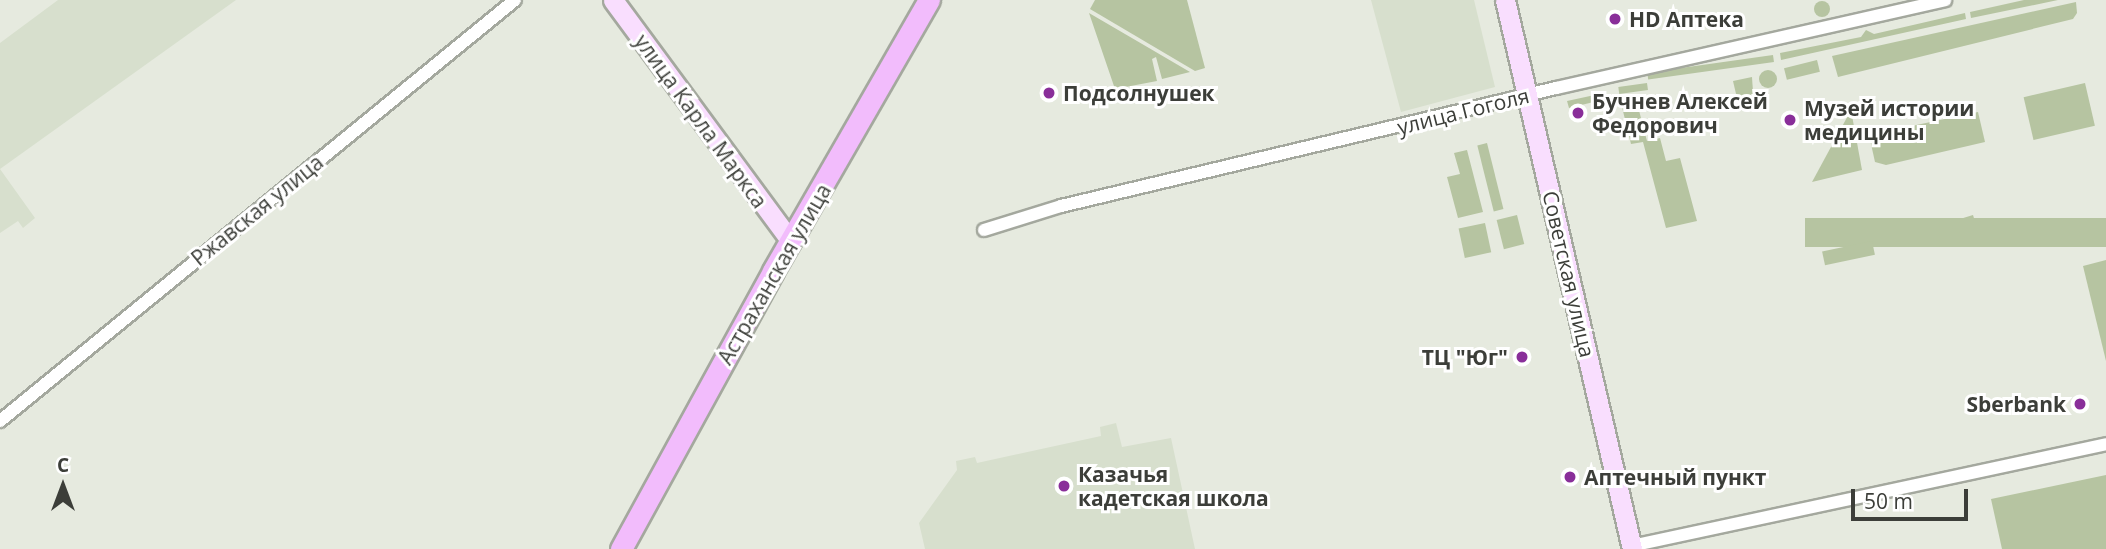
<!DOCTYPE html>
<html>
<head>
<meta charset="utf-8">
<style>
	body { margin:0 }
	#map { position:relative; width:2106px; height:549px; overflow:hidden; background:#e6eadf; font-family:"Open Sans",sans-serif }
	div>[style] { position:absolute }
	.built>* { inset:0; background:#d7dfcd }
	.green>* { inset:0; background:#b6c4a1; transform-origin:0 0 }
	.round { border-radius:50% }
	.roads { filter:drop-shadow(2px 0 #a4a89e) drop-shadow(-2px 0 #a4a89e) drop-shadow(0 2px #a4a89e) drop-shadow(0 -2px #a4a89e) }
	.street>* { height:12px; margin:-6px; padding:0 6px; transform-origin:6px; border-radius:6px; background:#fff }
	.secondary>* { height:19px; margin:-9.5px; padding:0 9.5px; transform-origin:9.5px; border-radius:9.5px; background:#f9defe }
	.primary>* { height:21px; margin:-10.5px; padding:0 10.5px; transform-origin:10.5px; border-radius:10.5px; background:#f2bcfc }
	.dots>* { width:19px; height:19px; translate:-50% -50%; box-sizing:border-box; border:4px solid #fff; border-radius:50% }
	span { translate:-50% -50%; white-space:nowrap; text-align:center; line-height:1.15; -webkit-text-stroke:6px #fff; paint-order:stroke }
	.poi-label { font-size:21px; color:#3c3e39; font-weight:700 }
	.left { translate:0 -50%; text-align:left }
	.right { translate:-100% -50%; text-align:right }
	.street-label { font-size:21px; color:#3c3e39 }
	.north { position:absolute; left:28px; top:451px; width:70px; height:70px; -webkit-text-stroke:5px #fff; paint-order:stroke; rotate:0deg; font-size:19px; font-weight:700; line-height:28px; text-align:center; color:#3c3e39 }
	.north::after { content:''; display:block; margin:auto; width:24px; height:32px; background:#3c3e39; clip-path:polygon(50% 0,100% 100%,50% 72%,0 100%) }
	.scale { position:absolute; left:1851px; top:489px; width:117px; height:32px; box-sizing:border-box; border:4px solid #3c3e39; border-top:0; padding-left:9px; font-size:21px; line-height:24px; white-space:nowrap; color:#3c3e39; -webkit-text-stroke:5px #fff; paint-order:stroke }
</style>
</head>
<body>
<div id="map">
	<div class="built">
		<div style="clip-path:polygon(58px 0,236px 0,0 169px,0 43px)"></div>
		<div style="clip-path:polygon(1371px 0,1474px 0,1495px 87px,1401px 112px)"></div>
		<div style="clip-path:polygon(0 169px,35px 218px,23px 228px,18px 221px,0 233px)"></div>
		<div style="clip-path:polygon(1116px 423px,1122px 447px,1171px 438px,1195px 549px,925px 549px,919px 523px,957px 470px,956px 461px,975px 457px,977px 463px,1101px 436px,1100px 427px)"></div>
	</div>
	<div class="green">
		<div style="clip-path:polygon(1095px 0,1187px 0,1205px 68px,1195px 71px,1090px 9px)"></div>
		<div style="clip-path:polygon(2024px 0,2058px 0,1971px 18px,1970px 12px)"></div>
		<div class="round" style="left:1814px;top:1px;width:16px;height:16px"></div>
		<div style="clip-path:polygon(2076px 2px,2077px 13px,2073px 19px,1838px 77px,1832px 56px)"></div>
		<div style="clip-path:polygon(1089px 13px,1149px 48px,1190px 72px,1162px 79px,1156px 57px,1152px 59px,1157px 81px,1115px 89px)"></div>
		<div style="clip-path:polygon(1965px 13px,1966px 19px,1781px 60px,1780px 53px,1861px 37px,1866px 30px,1874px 34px)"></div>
		<div style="left:1773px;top:55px;width:7px;height:127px;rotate:82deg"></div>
		<div style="left:1817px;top:60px;width:12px;height:34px;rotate:76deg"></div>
		<div class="round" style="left:1759px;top:70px;width:18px;height:18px"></div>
		<div style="clip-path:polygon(1752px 77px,1754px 107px,1740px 111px,1733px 81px)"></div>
		<div style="left:1647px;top:83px;width:7px;height:29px;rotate:82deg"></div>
		<div style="left:2085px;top:83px;width:44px;height:63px;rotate:77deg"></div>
		<div style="clip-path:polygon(1604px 93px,1606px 99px,1569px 108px,1567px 101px)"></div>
		<div style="clip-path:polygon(1636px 99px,1647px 141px,1660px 138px,1666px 161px,1680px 158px,1697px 221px,1666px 228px,1643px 142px,1631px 144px,1621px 103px)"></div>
		<div style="clip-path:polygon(1851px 110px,1862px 170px,1812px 182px)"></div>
		<div style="clip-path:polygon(1978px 112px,1985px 142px,1886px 165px,1875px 162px,1869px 135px)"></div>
		<div style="left:1487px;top:143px;width:68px;height:10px;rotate:76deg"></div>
		<div style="clip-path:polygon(1467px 150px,1483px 212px,1458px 218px,1447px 177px,1460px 174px,1454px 153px)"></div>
		<div style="left:1517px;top:215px;width:30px;height:21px;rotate:76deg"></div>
		<div style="left:1973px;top:215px;width:14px;height:63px;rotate:73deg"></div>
		<div style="left:2106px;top:218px;width:29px;height:301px;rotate:90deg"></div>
		<div style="left:1485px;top:223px;width:30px;height:27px;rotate:78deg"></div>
		<div style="left:1872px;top:241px;width:14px;height:51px;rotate:78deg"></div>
		<div style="clip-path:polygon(2106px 260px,2106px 361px,2083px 266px)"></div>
		<div style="clip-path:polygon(2106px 475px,2106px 549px,2002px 549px,1991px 499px)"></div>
	</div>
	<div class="roads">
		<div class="street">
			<div style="left:984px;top:230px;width:81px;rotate:-17.3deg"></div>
			<div style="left:1061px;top:206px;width:509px;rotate:-13.41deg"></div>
			<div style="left:1556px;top:88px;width:399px;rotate:-12.7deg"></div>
			<div style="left:0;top:421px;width:665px;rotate:-39.27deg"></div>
			<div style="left:1631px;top:546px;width:486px;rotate:-12.1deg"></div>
		</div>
		<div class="secondary">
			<div style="left:613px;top:0;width:300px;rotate:53.6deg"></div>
			<div style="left:1505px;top:0;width:563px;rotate:76.97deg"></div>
		</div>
		<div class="primary">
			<div style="left:621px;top:549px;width:317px;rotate:-61.3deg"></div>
			<div style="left:773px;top:271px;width:313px;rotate:-60.1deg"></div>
		</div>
	</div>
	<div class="dots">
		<div style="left:1615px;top:19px;background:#892e99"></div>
		<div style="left:1049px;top:93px;background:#892e99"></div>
		<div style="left:1578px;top:113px;background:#892e99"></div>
		<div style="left:1790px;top:120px;background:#892e99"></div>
		<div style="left:1522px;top:357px;background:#892e99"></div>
		<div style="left:2080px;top:404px;background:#892e99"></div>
		<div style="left:1570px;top:477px;background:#892e99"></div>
		<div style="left:1064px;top:486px;background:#892e99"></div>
	</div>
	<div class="poi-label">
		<span class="left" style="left:1629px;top:19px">HD Аптека</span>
		<span class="left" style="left:1063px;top:93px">Подсолнушек</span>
		<span class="left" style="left:1592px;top:113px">Бучнев Алексей<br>Федорович</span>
		<span class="left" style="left:1804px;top:120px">Музей истории<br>медицины</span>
		<span class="right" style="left:1508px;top:357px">ТЦ "Юг"</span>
		<span class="right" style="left:2066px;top:404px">Sberbank</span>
		<span class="left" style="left:1078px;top:486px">Казачья<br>кадетская школа</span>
		<span class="left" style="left:1584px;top:477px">Аптечный пункт</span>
	</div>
	<div class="street-label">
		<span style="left:1463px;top:111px;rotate:-14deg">улица Гоголя</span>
		<span style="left:701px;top:121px;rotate:54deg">улица Карла Маркса</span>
		<span style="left:257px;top:210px;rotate:-39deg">Ржавская улица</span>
		<span style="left:774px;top:274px;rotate:-60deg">Астраханская улица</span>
		<span style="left:1569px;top:274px;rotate:77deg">Советская улица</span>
	</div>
	<div class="north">С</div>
	<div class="scale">50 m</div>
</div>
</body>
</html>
